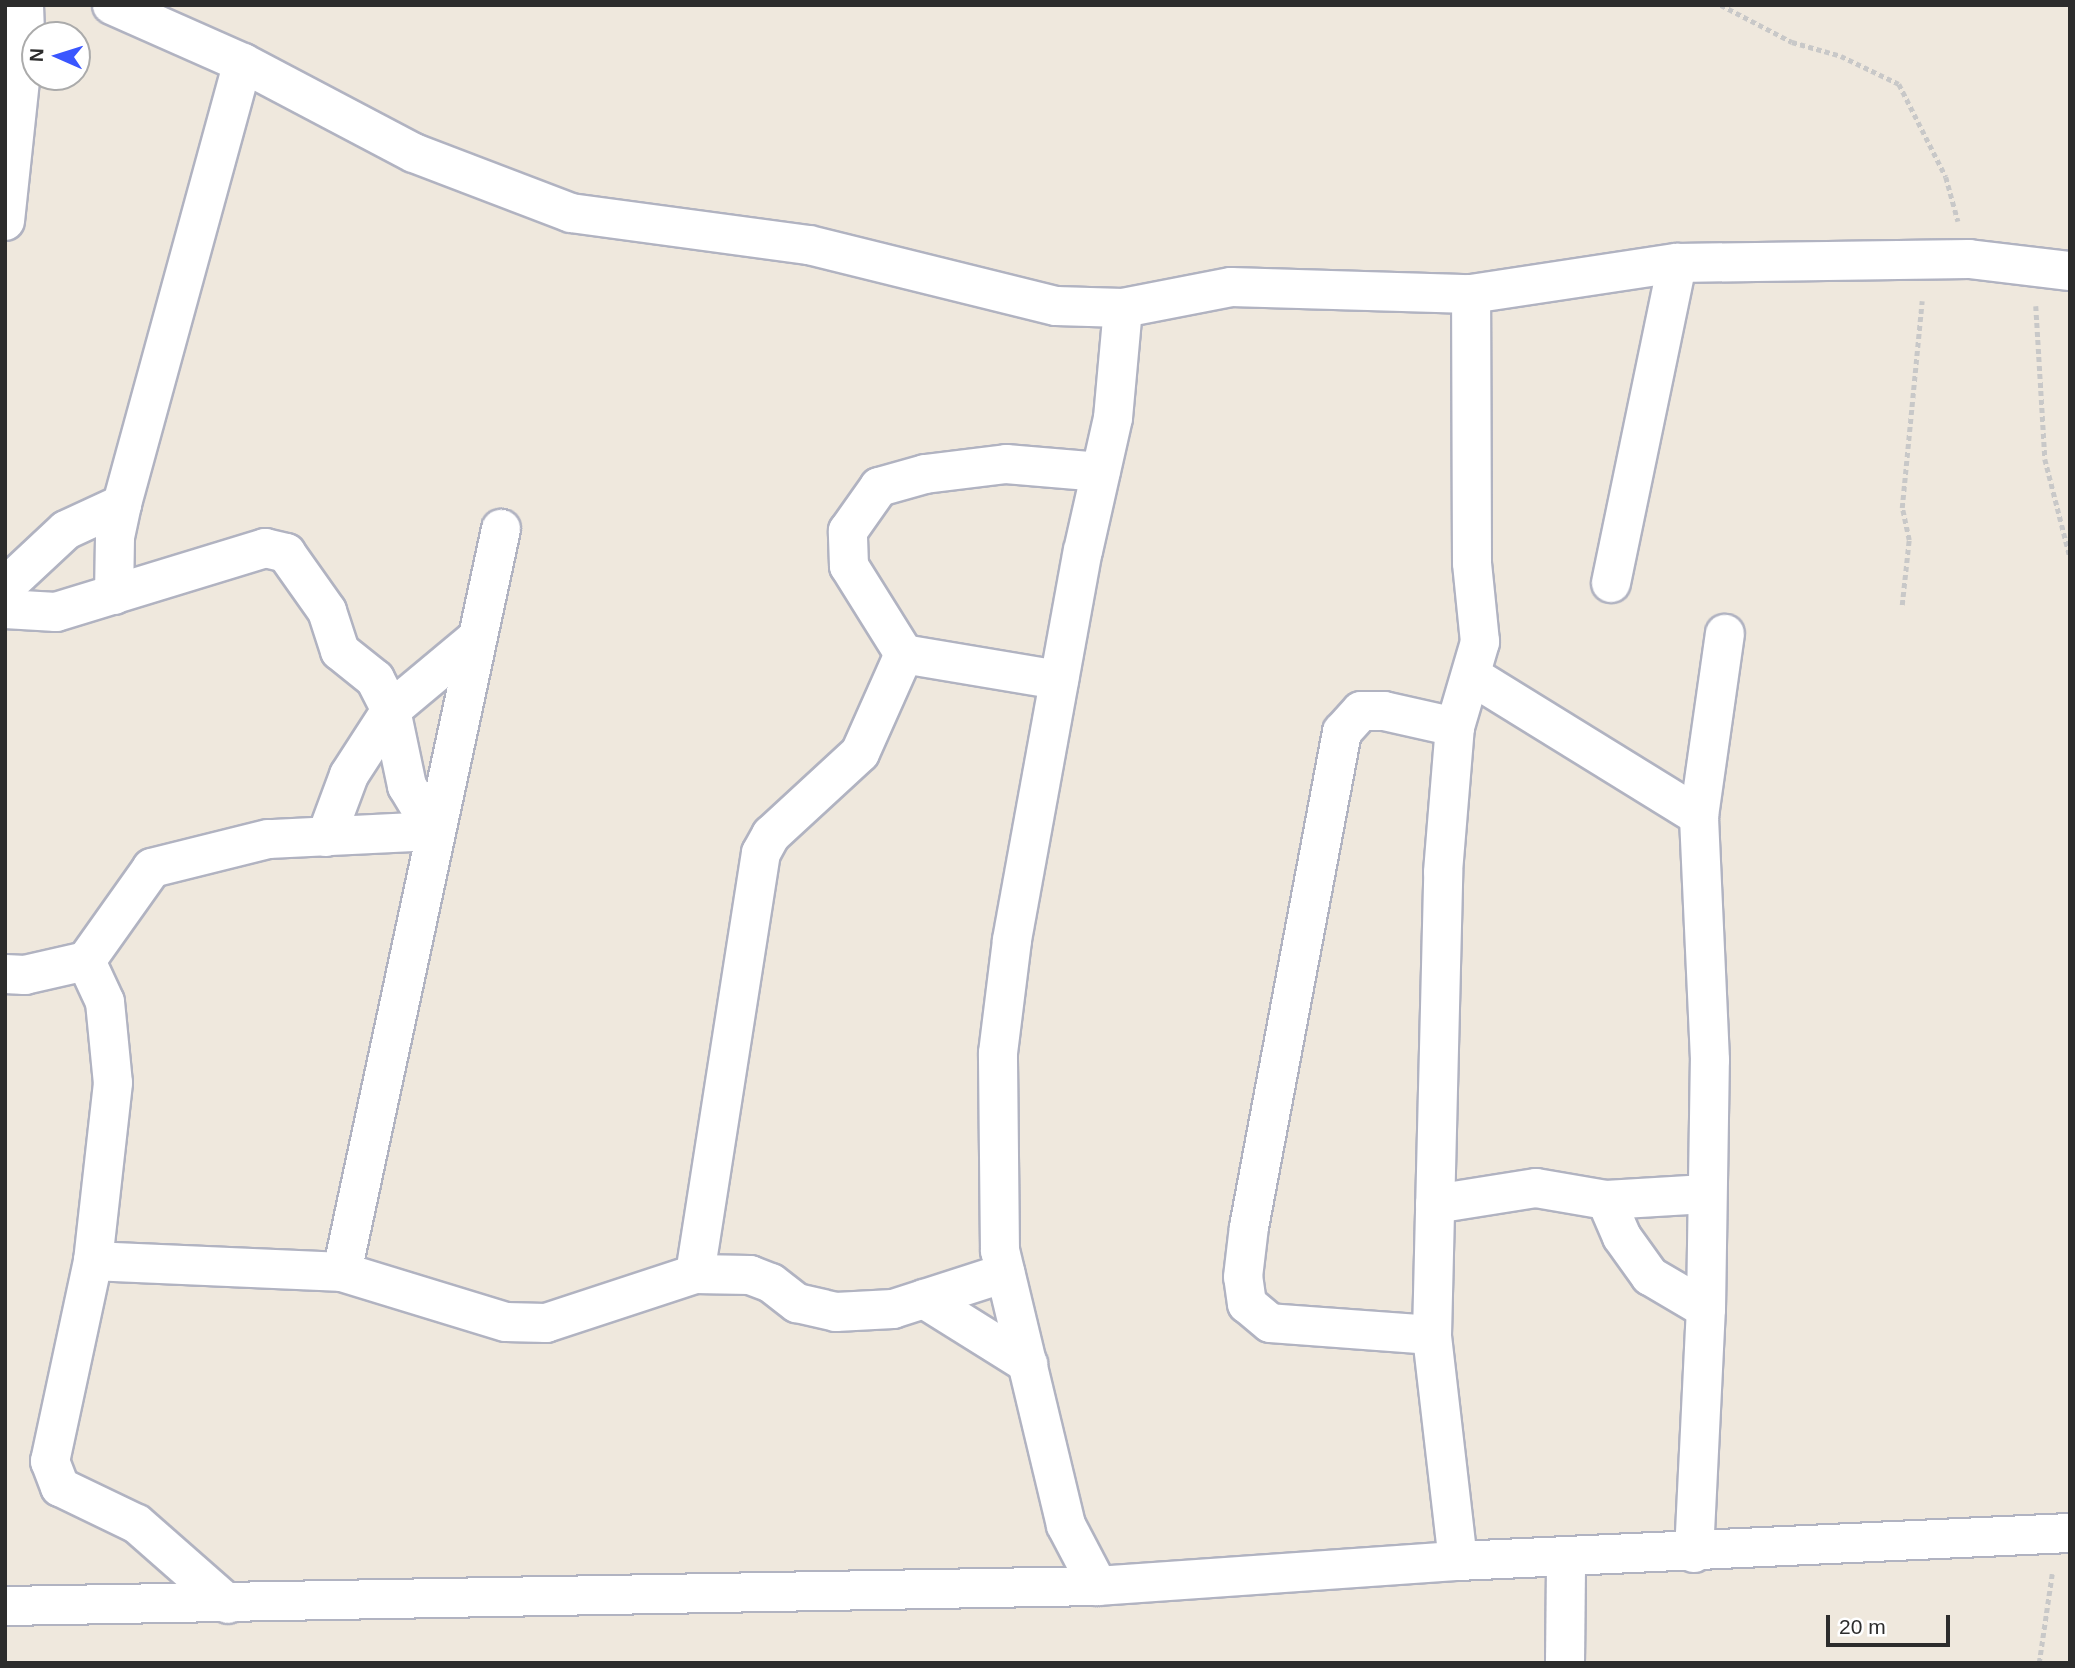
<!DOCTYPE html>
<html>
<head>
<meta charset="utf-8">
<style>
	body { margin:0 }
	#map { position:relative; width:2075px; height:1668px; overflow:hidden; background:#efe8dd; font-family:Arial,sans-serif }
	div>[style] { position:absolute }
	.path>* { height:4.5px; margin-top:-2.25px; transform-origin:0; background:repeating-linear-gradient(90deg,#c8c8c8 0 5px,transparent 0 8.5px) }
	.roads { filter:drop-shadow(2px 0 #b1b3c1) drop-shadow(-2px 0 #b1b3c1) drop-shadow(0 2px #b1b3c1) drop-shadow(0 -2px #b1b3c1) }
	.street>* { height:38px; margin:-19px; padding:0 19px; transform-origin:19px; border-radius:19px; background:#fff }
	span { translate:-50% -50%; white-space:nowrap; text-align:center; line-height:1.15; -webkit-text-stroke:6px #fff; paint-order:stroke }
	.frame { position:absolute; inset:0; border:7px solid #2c2c2c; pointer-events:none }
	.north { position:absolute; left:21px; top:21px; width:70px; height:70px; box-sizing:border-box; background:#fff; border:2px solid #ababab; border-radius:50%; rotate:273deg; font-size:19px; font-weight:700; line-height:28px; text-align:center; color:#2c2c2c }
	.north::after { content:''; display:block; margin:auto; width:24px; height:32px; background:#3a56ff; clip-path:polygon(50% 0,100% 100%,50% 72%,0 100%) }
	.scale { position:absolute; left:1826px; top:1615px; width:124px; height:32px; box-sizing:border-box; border:4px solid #2c2c2c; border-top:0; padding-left:9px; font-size:21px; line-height:24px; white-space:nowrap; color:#2c2c2c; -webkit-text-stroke:5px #fff; paint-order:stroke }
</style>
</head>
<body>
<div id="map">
	<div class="path">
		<div style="left:1721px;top:5px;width:80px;rotate:27.5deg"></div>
		<div style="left:1792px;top:42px;width:51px;rotate:15.9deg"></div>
		<div style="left:1841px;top:56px;width:64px;rotate:25.8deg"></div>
		<div style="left:1899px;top:84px;width:104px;rotate:63.2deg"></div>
		<div style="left:1946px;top:177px;width:46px;rotate:74.7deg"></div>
		<div style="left:2036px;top:306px;width:153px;rotate:86.6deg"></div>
		<div style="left:2045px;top:459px;width:101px;rotate:75.7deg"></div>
		<div style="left:1902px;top:605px;width:65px;rotate:-83.9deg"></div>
		<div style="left:1909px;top:540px;width:33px;rotate:-102deg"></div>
		<div style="left:1902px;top:508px;width:208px;rotate:-84.5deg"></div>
		<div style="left:2039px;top:1663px;width:90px;rotate:-81.7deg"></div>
	</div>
	<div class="roads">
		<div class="street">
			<div style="left:112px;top:5px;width:143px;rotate:23.9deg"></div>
			<div style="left:243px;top:63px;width:193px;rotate:27.8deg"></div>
			<div style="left:414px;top:153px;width:168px;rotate:20.9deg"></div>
			<div style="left:571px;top:213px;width:240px;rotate:7.7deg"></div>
			<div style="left:809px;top:245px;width:254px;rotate:13.9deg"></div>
			<div style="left:1056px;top:306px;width:67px;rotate:1.7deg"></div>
			<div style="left:1123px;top:308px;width:110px;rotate:-11deg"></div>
			<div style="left:1231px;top:287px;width:240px;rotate:1.7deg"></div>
			<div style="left:1471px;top:294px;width:208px;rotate:-8.6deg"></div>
			<div style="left:1677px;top:263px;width:292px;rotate:-0.8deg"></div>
			<div style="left:1969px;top:259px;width:102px;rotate:6.8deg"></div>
			<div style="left:5px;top:221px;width:188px;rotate:-83.9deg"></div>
			<div style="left:25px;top:34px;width:29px;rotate:-92deg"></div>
			<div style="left:1611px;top:583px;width:327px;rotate:-78.3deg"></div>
			<div style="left:5px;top:587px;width:83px;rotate:-43.1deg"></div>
			<div style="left:66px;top:530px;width:62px;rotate:-24.9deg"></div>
			<div style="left:114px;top:595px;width:58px;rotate:-89deg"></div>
			<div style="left:115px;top:537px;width:34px;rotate:-78deg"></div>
			<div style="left:122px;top:504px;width:457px;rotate:-74.7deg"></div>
			<div style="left:5px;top:609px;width:51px;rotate:3.4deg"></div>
			<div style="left:56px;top:612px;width:219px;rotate:-17deg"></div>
			<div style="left:265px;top:548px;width:22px;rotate:13deg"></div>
			<div style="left:286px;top:553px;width:71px;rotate:54.7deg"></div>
			<div style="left:327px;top:611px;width:42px;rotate:72deg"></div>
			<div style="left:340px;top:651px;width:45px;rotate:38.7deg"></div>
			<div style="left:375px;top:679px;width:35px;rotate:63deg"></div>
			<div style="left:391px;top:710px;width:78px;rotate:78.1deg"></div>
			<div style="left:407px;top:786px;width:52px;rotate:59deg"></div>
			<div style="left:434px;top:831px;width:166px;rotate:177.2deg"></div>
			<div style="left:268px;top:839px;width:120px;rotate:166deg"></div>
			<div style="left:152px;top:868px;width:114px;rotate:125.4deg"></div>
			<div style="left:86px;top:961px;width:63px;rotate:167.1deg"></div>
			<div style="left:25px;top:975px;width:20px;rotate:-177deg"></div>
			<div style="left:1472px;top:676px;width:267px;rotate:31.7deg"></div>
			<div style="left:1059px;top:680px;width:157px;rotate:-170.5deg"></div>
			<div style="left:904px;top:654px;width:104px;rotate:-122deg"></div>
			<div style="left:849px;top:566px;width:35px;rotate:-92deg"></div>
			<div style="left:848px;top:531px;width:54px;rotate:-54.8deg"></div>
			<div style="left:879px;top:487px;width:48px;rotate:-15.8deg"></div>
			<div style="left:925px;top:474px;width:82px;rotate:-7deg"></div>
			<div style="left:1006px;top:464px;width:95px;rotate:4.8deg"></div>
			<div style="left:326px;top:837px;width:66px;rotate:-69.6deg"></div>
			<div style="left:349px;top:775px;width:77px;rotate:-57.1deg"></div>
			<div style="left:391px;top:710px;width:112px;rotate:-39.9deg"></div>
			<div style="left:86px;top:961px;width:45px;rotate:65.1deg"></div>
			<div style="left:105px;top:1002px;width:81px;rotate:84.4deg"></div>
			<div style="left:113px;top:1083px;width:179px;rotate:96.4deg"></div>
			<div style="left:93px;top:1261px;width:205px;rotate:102.1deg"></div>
			<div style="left:50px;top:1461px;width:28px;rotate:69deg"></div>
			<div style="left:60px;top:1487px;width:85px;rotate:25.7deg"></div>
			<div style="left:137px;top:1524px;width:121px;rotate:41.3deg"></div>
			<div style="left:1606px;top:1200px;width:40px;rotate:66.6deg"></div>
			<div style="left:1622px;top:1237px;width:48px;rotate:54.3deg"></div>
			<div style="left:1650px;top:1276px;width:65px;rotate:30.5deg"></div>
			<div style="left:1435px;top:1204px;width:102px;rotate:-9deg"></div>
			<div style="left:1536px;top:1188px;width:71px;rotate:9.7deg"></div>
			<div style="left:1606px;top:1200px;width:100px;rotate:-3.4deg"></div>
			<div style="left:93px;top:1261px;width:249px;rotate:2.5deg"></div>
			<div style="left:342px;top:1272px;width:171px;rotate:17deg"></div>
			<div style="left:506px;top:1322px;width:40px;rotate:1.4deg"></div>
			<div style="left:546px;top:1323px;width:157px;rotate:-18.2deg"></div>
			<div style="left:695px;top:1274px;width:55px;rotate:1deg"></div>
			<div style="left:750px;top:1275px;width:22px;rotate:21deg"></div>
			<div style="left:771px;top:1283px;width:33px;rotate:38deg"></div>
			<div style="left:797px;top:1303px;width:40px;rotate:13deg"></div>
			<div style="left:836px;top:1312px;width:57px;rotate:-3deg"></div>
			<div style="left:893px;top:1309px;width:118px;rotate:-17.8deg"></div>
			<div style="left:342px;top:1272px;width:760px;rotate:-77.92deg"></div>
			<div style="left:695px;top:1274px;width:426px;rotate:-81.1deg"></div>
			<div style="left:761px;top:853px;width:21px;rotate:-61deg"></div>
			<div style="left:771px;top:835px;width:121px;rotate:-42.7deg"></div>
			<div style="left:860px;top:753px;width:108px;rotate:-66deg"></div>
			<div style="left:924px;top:1299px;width:123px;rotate:32deg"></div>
			<div style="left:1432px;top:1335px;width:162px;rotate:-175.8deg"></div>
			<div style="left:1270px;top:1323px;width:30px;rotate:-140deg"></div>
			<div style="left:1247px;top:1304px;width:27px;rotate:-98deg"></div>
			<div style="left:1243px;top:1277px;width:50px;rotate:-83.2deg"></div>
			<div style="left:1249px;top:1227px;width:504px;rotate:-79.36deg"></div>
			<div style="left:1342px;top:732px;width:28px;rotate:-48deg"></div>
			<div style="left:1361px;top:711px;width:23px"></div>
			<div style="left:1384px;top:711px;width:73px;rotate:12.7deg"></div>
			<div style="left:1694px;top:1553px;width:244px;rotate:-87.2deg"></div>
			<div style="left:1706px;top:1309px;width:249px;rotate:-89.1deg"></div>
			<div style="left:1710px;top:1060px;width:244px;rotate:-92.6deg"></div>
			<div style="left:1699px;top:816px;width:184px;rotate:-81.9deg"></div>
			<div style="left:1458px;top:1561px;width:227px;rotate:-96.6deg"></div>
			<div style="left:1432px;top:1335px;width:463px;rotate:-88.6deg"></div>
			<div style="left:1443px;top:872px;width:145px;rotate:-85.3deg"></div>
			<div style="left:1455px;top:727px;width:89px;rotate:-73.6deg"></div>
			<div style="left:1480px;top:642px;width:79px;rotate:-95.8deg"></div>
			<div style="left:1472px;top:563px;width:269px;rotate:-90.2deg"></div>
			<div style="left:1098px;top:1586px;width:69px;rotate:-117.7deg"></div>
			<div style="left:1066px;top:1525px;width:282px;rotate:-103.5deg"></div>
			<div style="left:1000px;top:1251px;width:198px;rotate:-90.6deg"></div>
			<div style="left:998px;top:1053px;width:114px;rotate:-82.9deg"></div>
			<div style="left:1012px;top:940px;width:395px;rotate:-79.7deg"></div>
			<div style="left:1083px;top:551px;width:136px;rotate:-77.3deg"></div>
			<div style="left:1113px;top:418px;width:110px;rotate:-84.8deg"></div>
			<div style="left:5px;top:1606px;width:1093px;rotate:-1.05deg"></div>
			<div style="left:1098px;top:1586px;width:361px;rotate:-4deg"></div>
			<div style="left:1458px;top:1561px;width:613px;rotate:-2.62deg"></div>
			<div style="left:1565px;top:1663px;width:104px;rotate:-89.4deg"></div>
		</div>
	</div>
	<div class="frame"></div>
	<div class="north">N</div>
	<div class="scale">20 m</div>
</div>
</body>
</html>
